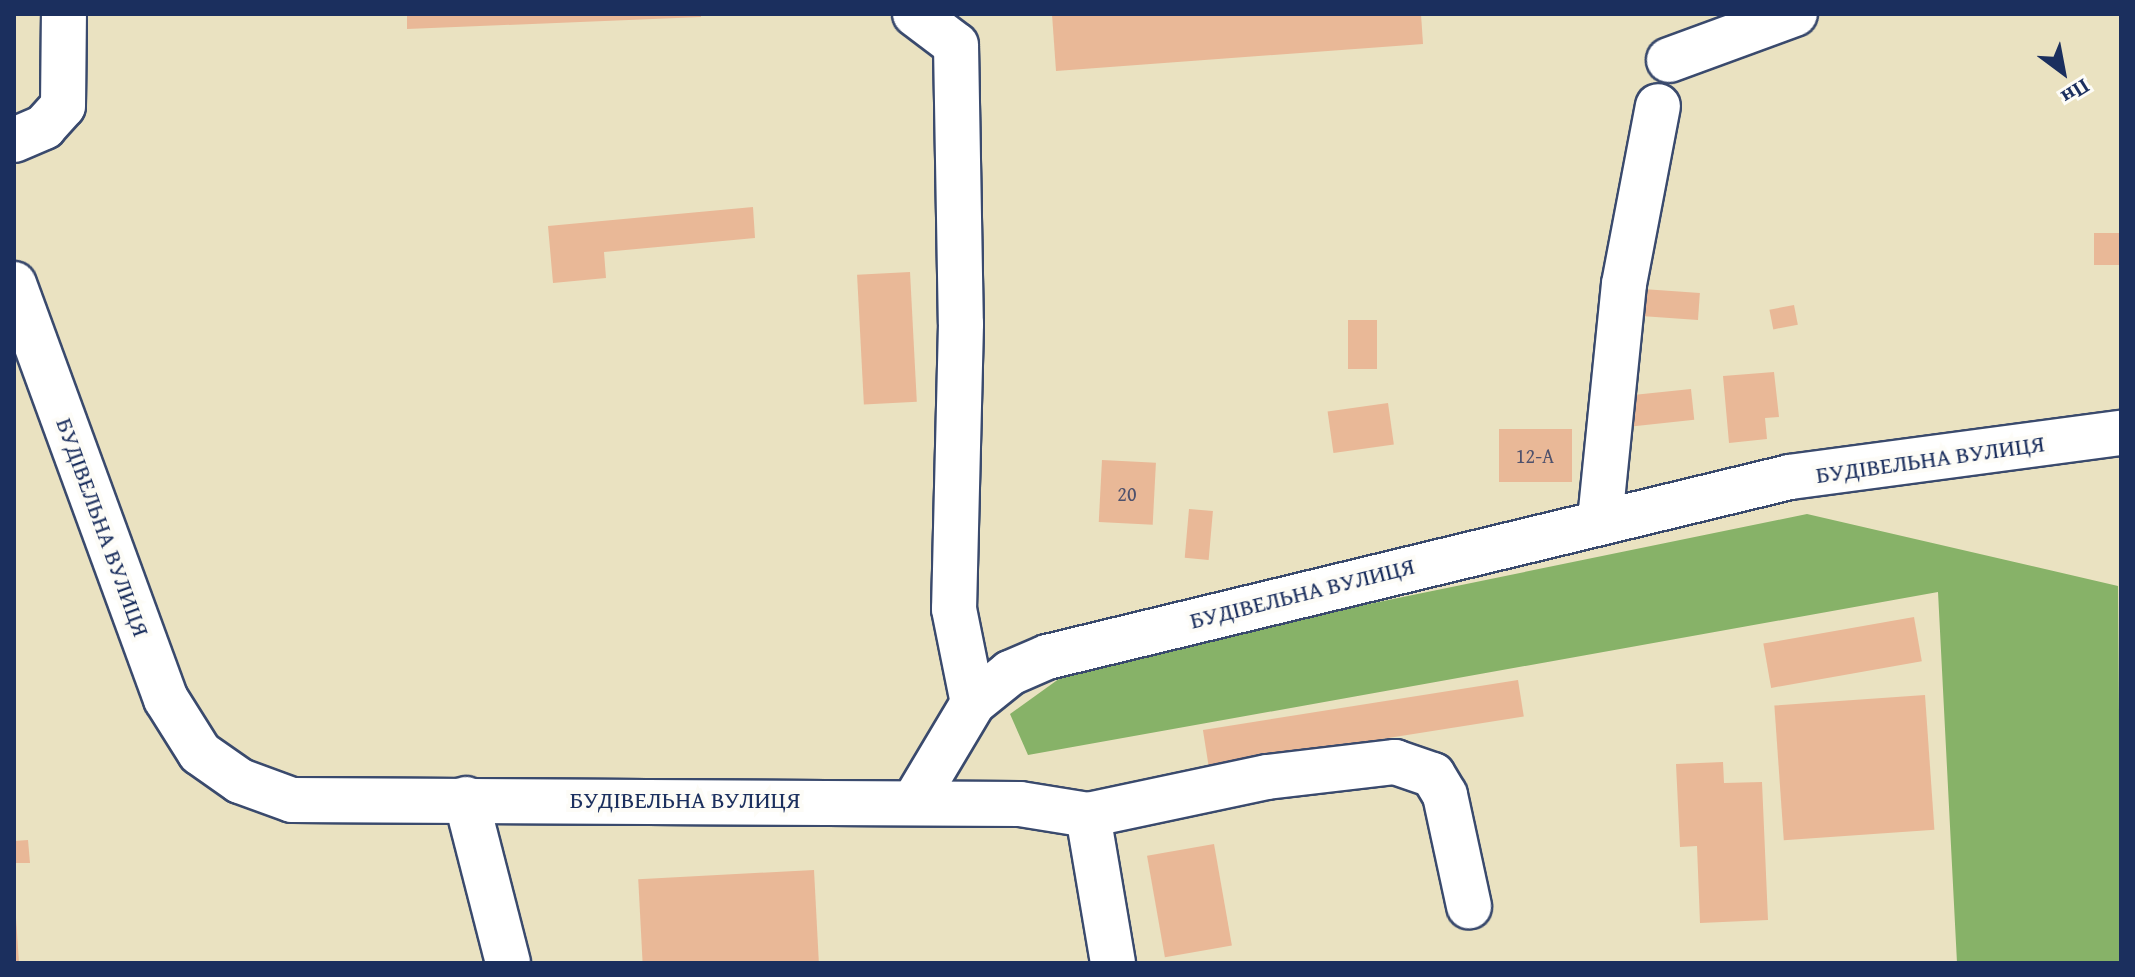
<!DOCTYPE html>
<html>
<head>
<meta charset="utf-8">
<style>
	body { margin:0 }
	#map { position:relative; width:2135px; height:977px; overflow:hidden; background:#eae2c1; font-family:"Gentium Book Plus",serif }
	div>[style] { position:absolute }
	.forest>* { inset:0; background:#87b268 }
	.building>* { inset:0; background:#e9b897; transform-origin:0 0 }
	.roads { filter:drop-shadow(2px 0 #3a4a6d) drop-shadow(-2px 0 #3a4a6d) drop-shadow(0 2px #3a4a6d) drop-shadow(0 -2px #3a4a6d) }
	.minor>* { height:44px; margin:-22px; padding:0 22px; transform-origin:22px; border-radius:22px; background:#fff }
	span { translate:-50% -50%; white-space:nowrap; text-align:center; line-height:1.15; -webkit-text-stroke:8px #fdfcf7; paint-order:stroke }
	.number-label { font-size:20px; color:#4e516c }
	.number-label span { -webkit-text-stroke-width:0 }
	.street-label { font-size:24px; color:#1b2f5e }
	.frame { position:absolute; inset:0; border:16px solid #1b2f5e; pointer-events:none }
	.north { position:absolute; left:2023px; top:32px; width:80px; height:80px; -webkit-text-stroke:6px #fdfcf7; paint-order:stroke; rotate:148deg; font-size:22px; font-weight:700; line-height:32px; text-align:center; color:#1b2f5e }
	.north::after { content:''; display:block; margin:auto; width:28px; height:36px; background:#1b2f5e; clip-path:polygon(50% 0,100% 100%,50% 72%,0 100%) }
</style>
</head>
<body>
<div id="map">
	<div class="forest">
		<div style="clip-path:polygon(1807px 514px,2118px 586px,2121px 963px,1957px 963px,1938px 592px,1028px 755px,1010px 714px,1081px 663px)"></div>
	</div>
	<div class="building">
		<div style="clip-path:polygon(407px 14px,701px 14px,701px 17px,407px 29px)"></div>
		<div style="clip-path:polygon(1052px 14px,1421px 14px,1423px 44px,1056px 71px)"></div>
		<div style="clip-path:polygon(753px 207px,755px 238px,604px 252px,606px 278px,553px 283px,548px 226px)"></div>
		<div style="left:2121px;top:233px;width:32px;height:27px;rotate:90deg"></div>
		<div style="left:910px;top:272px;width:130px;height:53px;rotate:87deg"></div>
		<div style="left:1643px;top:289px;width:57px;height:27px;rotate:4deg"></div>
		<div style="left:1794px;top:305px;width:20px;height:25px;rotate:79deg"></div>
		<div style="left:1348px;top:320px;width:29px;height:49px"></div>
		<div style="clip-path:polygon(1774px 372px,1779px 417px,1765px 418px,1767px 439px,1729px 443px,1723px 376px)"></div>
		<div style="left:1691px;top:389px;width:31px;height:63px;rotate:84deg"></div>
		<div style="left:1388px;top:403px;width:42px;height:61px;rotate:82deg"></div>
		<div style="left:1499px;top:429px;width:73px;height:53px"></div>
		<div style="left:1102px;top:460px;width:54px;height:62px;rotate:3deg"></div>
		<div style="left:1189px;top:509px;width:24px;height:49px;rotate:5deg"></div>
		<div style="left:1914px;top:617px;width:45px;height:153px;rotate:80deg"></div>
		<div style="left:1518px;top:680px;width:37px;height:319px;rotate:81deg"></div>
		<div style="left:1925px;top:695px;width:135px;height:151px;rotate:86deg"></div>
		<div style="clip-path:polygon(1723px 762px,1724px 783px,1762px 782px,1768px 920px,1700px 923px,1697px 846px,1680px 847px,1676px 764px)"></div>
		<div style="clip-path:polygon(28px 840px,30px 863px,14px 863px,14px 841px)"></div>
		<div style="left:1214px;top:844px;width:103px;height:68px;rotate:80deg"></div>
		<div style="left:814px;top:870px;width:93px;height:176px;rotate:87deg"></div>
		<div style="clip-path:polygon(16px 918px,19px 963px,14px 963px,14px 919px)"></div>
	</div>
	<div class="roads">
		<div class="minor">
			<div style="left:915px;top:14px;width:51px;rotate:37.1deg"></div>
			<div style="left:956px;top:45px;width:279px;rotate:89deg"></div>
			<div style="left:961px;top:324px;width:285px;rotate:91.4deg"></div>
			<div style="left:954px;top:609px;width:96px;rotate:78.6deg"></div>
			<div style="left:1669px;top:60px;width:134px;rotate:-20.1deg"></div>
			<div style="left:14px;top:140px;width:33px;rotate:-23deg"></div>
			<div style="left:44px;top:127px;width:28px;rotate:-48deg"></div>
			<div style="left:63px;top:106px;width:92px;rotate:-89.4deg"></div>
			<div style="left:14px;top:284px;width:442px;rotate:69.9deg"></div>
			<div style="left:166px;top:699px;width:64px;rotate:57.8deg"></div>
			<div style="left:200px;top:753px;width:49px;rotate:35deg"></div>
			<div style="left:240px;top:781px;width:55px;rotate:20.1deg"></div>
			<div style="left:292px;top:800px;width:728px;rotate:0.31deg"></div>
			<div style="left:1020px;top:804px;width:69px;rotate:9.2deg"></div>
			<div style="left:1088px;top:815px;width:183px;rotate:-12deg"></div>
			<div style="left:1267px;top:777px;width:129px;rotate:-6.7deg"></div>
			<div style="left:1395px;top:762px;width:40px;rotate:18.9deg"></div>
			<div style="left:1433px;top:775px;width:23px;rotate:59deg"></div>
			<div style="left:1445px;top:795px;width:114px;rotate:77.8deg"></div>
			<div style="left:1600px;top:520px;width:237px;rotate:-84.2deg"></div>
			<div style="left:1624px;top:284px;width:181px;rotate:-79.2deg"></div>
			<div style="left:466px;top:799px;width:169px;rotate:75.6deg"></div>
			<div style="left:914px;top:802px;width:115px;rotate:-59.2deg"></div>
			<div style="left:973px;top:703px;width:48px;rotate:-39deg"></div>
			<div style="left:1010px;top:673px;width:40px;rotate:-23.4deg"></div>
			<div style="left:1047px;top:657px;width:764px;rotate:-13.62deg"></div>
			<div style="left:1790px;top:477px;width:334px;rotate:-7.6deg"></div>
			<div style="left:1088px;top:815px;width:150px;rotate:80.4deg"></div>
		</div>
	</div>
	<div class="number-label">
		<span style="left:1535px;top:455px">12-А</span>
		<span style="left:1127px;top:493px">20</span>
	</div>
	<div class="street-label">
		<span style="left:1930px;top:459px;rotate:-8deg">БУДІВЕЛЬНА ВУЛИЦЯ</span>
		<span style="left:103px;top:527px;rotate:70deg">БУДІВЕЛЬНА ВУЛИЦЯ</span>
		<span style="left:1302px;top:593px;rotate:-14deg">БУДІВЕЛЬНА ВУЛИЦЯ</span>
		<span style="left:685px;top:800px">БУДІВЕЛЬНА ВУЛИЦЯ</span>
	</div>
	<div class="frame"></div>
	<div class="north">Пн</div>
</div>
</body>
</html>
